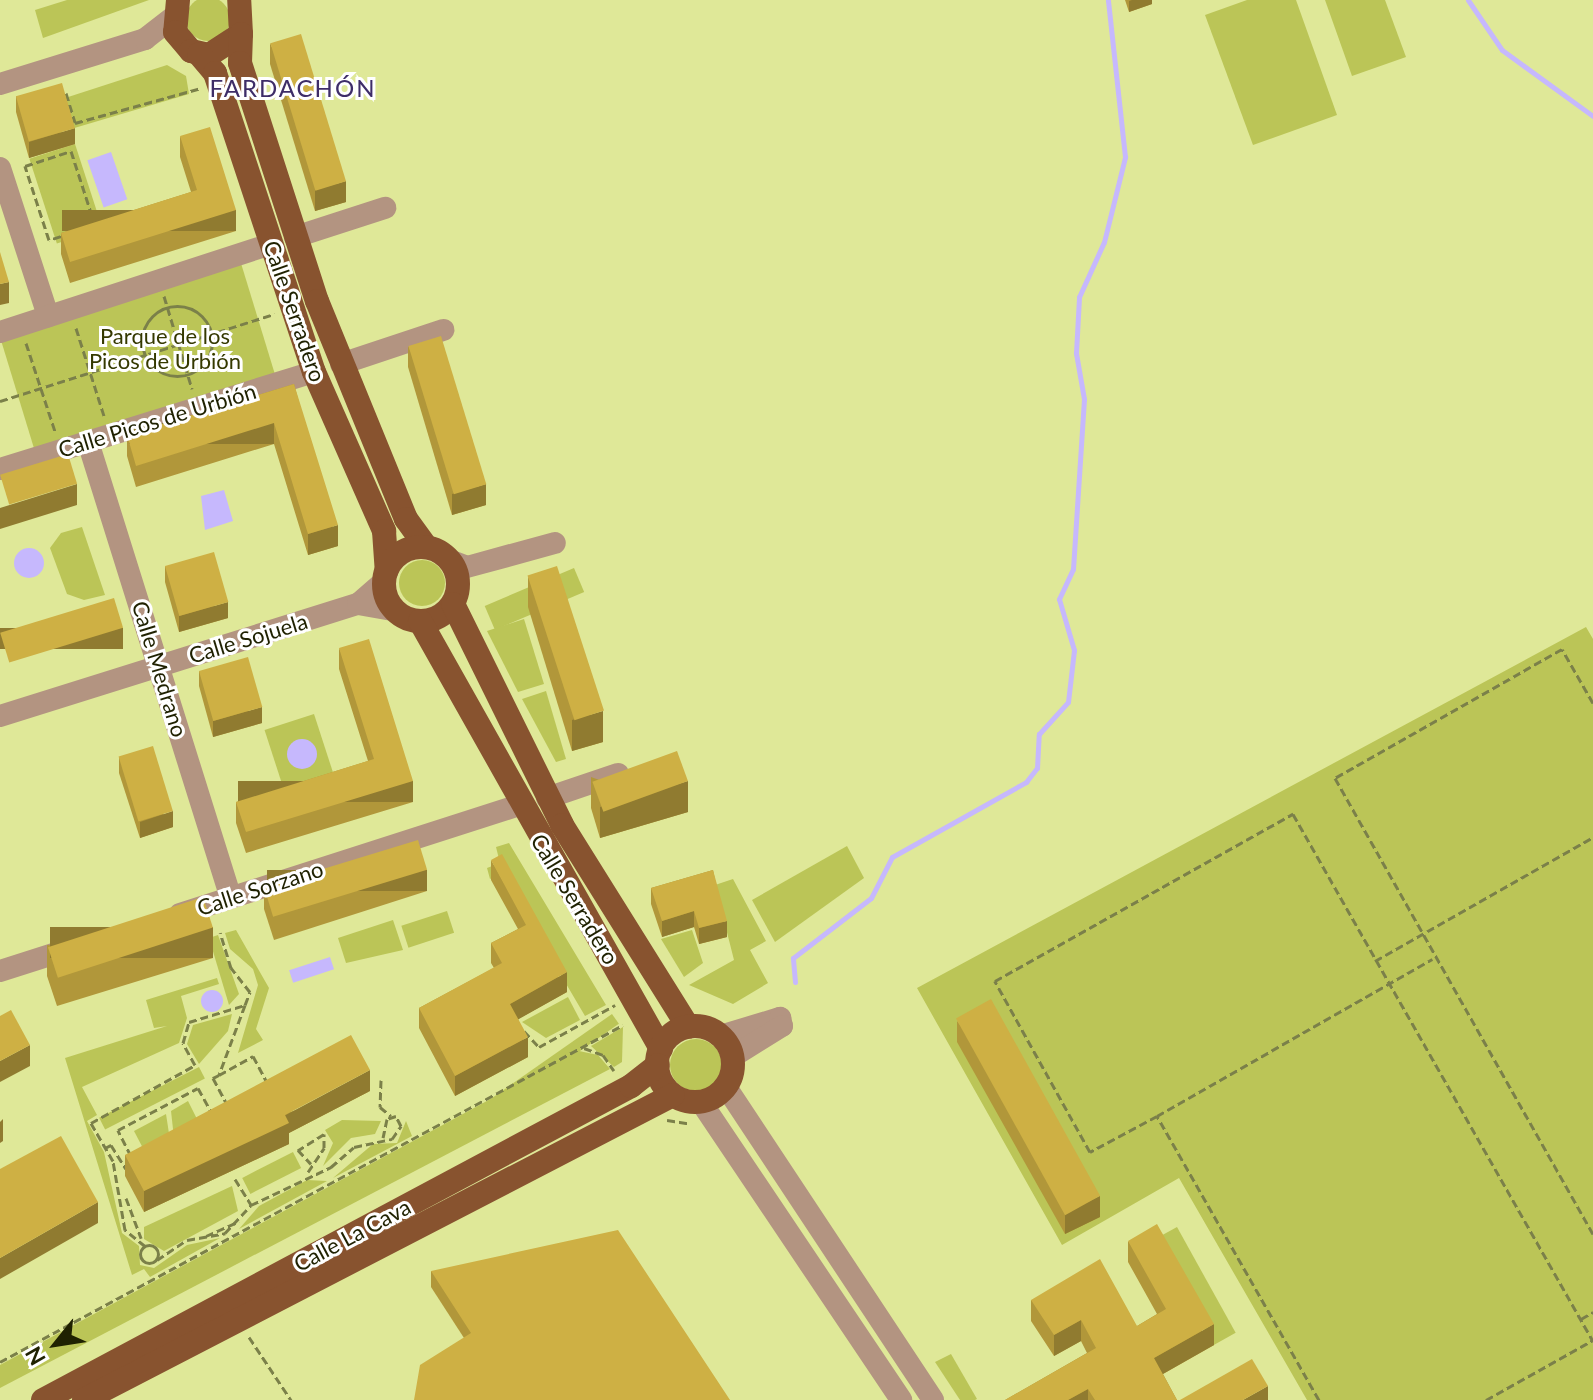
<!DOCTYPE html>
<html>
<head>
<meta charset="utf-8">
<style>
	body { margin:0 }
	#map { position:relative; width:1593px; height:1400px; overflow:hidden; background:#dfe898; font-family:Lato,sans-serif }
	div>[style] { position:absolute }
	.green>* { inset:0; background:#bbc557; transform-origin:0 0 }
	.round { border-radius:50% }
	.water>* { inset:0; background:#c6b8fd; transform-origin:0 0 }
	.stream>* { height:5px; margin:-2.5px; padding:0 2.5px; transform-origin:2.5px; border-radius:2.5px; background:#c6b8fd }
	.path>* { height:3px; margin-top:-1.5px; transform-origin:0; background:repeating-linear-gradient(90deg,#7b8049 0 8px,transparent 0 12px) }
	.path>.ring { margin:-1.5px; padding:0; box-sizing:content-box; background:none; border:3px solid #7b8049; border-radius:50% }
	.minor>* { height:22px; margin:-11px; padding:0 11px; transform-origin:11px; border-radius:11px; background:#b39481 }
	.major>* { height:24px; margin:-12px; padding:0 12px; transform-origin:12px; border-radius:12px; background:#88532f }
	.major>.ring { margin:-12px; padding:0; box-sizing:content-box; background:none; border:24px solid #88532f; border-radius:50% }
	.wall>* { inset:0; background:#b1973a }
	.shaded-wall>* { inset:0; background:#907b30; transform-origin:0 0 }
	.building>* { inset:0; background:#ceb044; transform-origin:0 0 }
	span { translate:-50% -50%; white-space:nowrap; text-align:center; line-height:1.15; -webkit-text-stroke:6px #fff; paint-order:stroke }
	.street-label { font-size:22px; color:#1f2101 }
	.park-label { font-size:22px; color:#353900 }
	.neighbourhood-label { font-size:24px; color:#3e2d68; letter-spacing:2px }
	.north { position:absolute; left:16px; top:1304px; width:80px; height:80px; -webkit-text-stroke:6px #fff; paint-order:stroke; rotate:240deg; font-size:22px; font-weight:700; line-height:32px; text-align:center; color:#1f2101 }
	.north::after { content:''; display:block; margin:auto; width:28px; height:36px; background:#1f2101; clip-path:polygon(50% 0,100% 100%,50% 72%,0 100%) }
</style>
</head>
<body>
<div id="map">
	<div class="green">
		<div class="round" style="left:186px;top:-3px;width:44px;height:44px"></div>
		<div style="clip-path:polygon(67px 0,149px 0,43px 38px,35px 10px)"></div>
		<div style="clip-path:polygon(1247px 0,1296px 0,1337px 115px,1253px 145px,1205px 15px)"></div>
		<div style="clip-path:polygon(1325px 0,1385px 0,1406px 57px,1352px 76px)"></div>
		<div style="clip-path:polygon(167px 65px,186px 76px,189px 94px,71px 129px,62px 99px)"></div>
		<div style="left:75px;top:144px;width:89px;height:48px;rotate:72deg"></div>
		<div style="left:240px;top:260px;width:121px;height:252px;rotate:73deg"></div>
		<div style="clip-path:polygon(82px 527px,105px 595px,84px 600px,67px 594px,50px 548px,61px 533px)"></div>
		<div class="round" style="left:399px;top:560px;width:46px;height:46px"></div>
		<div style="left:574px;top:568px;width:26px;height:97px;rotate:67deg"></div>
		<div style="clip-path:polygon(524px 619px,544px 684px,518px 692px,487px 631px)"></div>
		<div style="clip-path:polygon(1586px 627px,1593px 639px,1593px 1400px,1307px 1400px,1179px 1178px,1062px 1245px,917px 988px)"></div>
		<div style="clip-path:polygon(546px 691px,566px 759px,556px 762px,522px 699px)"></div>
		<div style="left:314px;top:714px;width:69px;height:52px;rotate:72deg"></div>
		<div style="clip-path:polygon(509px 843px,606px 1005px,585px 1016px,501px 873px,490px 879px,487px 868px,500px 863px,496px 847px)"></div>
		<div style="clip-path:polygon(847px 846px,864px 878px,775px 942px,752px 900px)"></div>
		<div style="clip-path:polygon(733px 879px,766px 941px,750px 950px,768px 983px,733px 1004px,689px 985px,734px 960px,715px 885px)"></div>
		<div style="left:447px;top:911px;width:23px;height:48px;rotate:72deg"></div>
		<div style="clip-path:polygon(393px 920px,403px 950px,346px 963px,338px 938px)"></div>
		<div style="clip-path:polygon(236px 930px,269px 988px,256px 1029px,263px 1040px,238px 1053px,258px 985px,253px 969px,230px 949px,225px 933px)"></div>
		<div style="clip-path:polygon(692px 930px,703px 963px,684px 977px,661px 939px)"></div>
		<div style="clip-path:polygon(218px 935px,239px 994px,229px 1005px,209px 938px)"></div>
		<div style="clip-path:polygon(217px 978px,219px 984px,181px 996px,187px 1018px,179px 1043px,82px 1087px,97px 1115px,87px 1121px,104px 1152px,122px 1233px,139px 1246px,140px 1265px,154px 1268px,187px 1245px,220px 1238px,150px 1277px,144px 1269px,132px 1275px,65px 1058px,167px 1026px,154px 1028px,146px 1000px)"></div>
		<div style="clip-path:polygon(568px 997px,580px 1020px,546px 1038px,522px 1022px)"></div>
		<div style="clip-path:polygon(232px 1014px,228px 1031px,199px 1064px,187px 1044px,193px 1025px)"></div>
		<div style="left:612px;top:1014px;width:12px;height:198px;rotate:55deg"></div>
		<div style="clip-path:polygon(623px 1027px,622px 1062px,614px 1067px,591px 1046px)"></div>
		<div class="round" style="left:670px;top:1039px;width:52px;height:52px"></div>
		<div style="clip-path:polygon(579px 1051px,598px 1055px,610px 1069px,0 1388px,0 1365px)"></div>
		<div style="left:199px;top:1067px;width:13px;height:112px;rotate:63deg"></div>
		<div style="clip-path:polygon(188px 1101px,200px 1125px,174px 1138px,171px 1111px)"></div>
		<div style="clip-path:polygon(166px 1114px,170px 1140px,146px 1154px,134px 1131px)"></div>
		<div style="clip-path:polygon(342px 1120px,381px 1121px,375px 1134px,351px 1138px,323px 1166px,333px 1143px,325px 1130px)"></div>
		<div style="clip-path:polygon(406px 1121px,412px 1136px,333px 1178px,373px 1144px,397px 1143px)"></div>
		<div style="left:293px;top:1152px;width:18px;height:57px;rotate:63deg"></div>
		<div style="clip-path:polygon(307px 1180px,327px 1181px,239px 1229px,259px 1206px)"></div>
		<div style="clip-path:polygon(232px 1186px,238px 1211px,164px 1251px,144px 1239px,144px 1227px)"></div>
		<div style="left:1177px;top:1227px;width:121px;height:26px;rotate:61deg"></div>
		<div style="clip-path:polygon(951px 1354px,977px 1399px,975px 1400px,960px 1400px,935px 1362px)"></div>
	</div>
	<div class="water">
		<div style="left:111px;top:152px;width:50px;height:25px;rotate:71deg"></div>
		<div style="clip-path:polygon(224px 490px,233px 521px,205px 530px,201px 496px)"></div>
		<div class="round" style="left:14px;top:548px;width:30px;height:30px"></div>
		<div class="round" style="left:287px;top:739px;width:30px;height:30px"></div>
		<div style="left:330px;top:957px;width:13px;height:43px;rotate:72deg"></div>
		<div class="round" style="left:201px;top:990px;width:22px;height:22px"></div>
	</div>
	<div class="stream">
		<div style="left:1468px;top:0;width:60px;rotate:55.8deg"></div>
		<div style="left:1502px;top:50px;width:112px;rotate:36deg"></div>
		<div style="left:795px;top:982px;width:24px;rotate:-95deg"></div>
		<div style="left:793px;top:958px;width:98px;rotate:-37.6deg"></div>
		<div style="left:871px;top:898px;width:46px;rotate:-62.9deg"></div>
		<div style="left:892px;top:857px;width:154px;rotate:-29.2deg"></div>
		<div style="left:1026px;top:782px;width:18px;rotate:-52deg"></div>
		<div style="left:1037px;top:768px;width:34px;rotate:-87deg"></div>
		<div style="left:1039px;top:734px;width:43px;rotate:-47.8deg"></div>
		<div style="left:1068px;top:702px;width:52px;rotate:-83.4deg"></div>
		<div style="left:1074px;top:650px;width:53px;rotate:-106.4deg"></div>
		<div style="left:1059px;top:599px;width:33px;rotate:-65deg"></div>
		<div style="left:1073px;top:569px;width:170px;rotate:-86.3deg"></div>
		<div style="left:1084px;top:399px;width:47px;rotate:-99.9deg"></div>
		<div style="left:1076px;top:353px;width:56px;rotate:-86.9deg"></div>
		<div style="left:1079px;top:297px;width:60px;rotate:-65.6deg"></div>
		<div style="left:1104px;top:242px;width:88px;rotate:-76.1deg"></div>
		<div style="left:1125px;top:157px;width:158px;rotate:-96.2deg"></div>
	</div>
	<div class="path">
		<div style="left:66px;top:93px;width:31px;rotate:73deg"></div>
		<div style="left:75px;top:123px;width:131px;rotate:-15.5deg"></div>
		<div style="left:71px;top:151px;width:78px;rotate:72deg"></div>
		<div style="left:95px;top:225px;width:48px;rotate:161.9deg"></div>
		<div style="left:49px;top:240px;width:78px;rotate:-108deg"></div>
		<div style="left:25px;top:166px;width:48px;rotate:-18.1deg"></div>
		<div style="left:164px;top:296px;width:97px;rotate:73.2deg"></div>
		<div class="ring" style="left:142px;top:306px;width:67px;height:67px"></div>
		<div style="left:76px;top:328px;width:92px;rotate:72.3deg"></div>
		<div style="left:26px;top:343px;width:93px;rotate:71.8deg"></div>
		<div style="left:0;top:401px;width:288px;rotate:-17.6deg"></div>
		<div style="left:1593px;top:703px;width:62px;rotate:-119.9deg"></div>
		<div style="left:1562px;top:649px;width:261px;rotate:150.4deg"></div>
		<div style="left:1335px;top:778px;width:524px;rotate:60.5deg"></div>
		<div style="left:1375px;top:961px;width:251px;rotate:-29.6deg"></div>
		<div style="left:245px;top:1005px;width:75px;rotate:110.4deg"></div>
		<div style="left:219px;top:1075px;width:39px;rotate:-29deg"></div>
		<div style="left:253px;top:1056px;width:30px;rotate:62deg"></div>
		<div style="left:524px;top:1031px;width:22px;rotate:47deg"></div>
		<div style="left:539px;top:1047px;width:87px;rotate:-28.9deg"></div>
		<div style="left:584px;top:1048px;width:20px;rotate:20deg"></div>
		<div style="left:603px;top:1055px;width:19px;rotate:55deg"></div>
		<div style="left:219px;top:1075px;width:7px;rotate:153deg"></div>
		<div style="left:213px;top:1078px;width:30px;rotate:62deg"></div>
		<div style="left:381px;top:1080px;width:27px;rotate:92deg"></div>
		<div style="left:380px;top:1107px;width:14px;rotate:39deg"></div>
		<div style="left:1157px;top:1116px;width:317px;rotate:-29.7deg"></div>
		<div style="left:667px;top:1120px;width:24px;rotate:9deg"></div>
		<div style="left:105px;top:1148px;width:7px;rotate:-27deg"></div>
		<div style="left:111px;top:1145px;width:28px;rotate:58deg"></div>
		<div style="left:131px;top:1156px;width:29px;rotate:-117deg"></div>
		<div style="left:118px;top:1130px;width:90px;rotate:-27.7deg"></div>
		<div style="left:198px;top:1088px;width:29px;rotate:61deg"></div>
		<div style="left:308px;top:1172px;width:29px;rotate:-56deg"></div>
		<div style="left:324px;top:1148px;width:14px;rotate:-90deg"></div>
		<div style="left:324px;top:1134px;width:31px;rotate:148deg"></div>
		<div style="left:298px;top:1150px;width:19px;rotate:47deg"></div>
		<div style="left:235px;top:1179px;width:31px;rotate:58deg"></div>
		<div style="left:126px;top:1198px;width:43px;rotate:69.4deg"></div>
		<div style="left:206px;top:1236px;width:36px;rotate:-24deg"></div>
		<div class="ring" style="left:140px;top:1245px;width:15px;height:15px"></div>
		<div style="left:145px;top:1246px;width:26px;rotate:-141deg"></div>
		<div style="left:125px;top:1230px;width:70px;rotate:-99.9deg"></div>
		<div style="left:113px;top:1161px;width:44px;rotate:-120.1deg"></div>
		<div style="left:91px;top:1123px;width:119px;rotate:-29.1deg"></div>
		<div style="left:195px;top:1065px;width:25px;rotate:-119deg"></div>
		<div style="left:183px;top:1043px;width:22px;rotate:-74deg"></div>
		<div style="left:189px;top:1022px;width:59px;rotate:-16.9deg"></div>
		<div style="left:245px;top:1005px;width:14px;rotate:-69deg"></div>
		<div style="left:250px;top:992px;width:31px;rotate:-128deg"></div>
		<div style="left:231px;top:968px;width:37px;rotate:-107deg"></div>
		<div style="left:157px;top:1260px;width:36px;rotate:-34deg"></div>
		<div style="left:187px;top:1240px;width:39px;rotate:-10deg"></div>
		<div style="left:225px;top:1233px;width:38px;rotate:-47deg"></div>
		<div style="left:251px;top:1205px;width:89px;rotate:-25.4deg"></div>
		<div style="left:331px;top:1167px;width:30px;rotate:-41deg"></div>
		<div style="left:354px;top:1147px;width:39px;rotate:-12deg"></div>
		<div style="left:392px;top:1139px;width:16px;rotate:-55deg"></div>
		<div style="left:401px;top:1126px;width:11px;rotate:-117deg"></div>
		<div style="left:396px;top:1116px;width:9px;rotate:162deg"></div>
		<div style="left:387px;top:1119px;width:19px;rotate:102deg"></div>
		<div style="left:1581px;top:1319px;width:14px;rotate:-30deg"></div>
		<div style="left:249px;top:1337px;width:76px;rotate:56.3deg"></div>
		<div style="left:0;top:1362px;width:708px;rotate:-28.41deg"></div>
		<div style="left:1319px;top:1400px;width:327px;rotate:-119.7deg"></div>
		<div style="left:1157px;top:1116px;width:76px;rotate:151.8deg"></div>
		<div style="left:1090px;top:1152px;width:196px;rotate:-119.1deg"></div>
		<div style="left:995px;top:981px;width:342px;rotate:-29.3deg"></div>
		<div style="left:1293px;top:814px;width:606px;rotate:60.35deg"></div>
		<div style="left:1486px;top:1400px;width:123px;rotate:-29.3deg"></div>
	</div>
	<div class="minor">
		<div style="left:0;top:84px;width:152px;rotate:-17.2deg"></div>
		<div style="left:145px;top:39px;width:34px;rotate:-38deg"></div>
		<div style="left:0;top:168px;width:156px;rotate:72deg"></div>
		<div style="left:295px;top:237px;width:95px;rotate:-17.9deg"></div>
		<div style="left:0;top:332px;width:285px;rotate:-18deg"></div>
		<div style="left:341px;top:364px;width:108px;rotate:-18.4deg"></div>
		<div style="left:88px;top:442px;width:477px;rotate:72.6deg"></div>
		<div style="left:0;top:469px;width:329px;rotate:-17.2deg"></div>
		<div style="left:449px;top:560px;width:19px;rotate:21deg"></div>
		<div style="left:467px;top:567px;width:91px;rotate:-15.3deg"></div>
		<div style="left:358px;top:604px;width:39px;rotate:10deg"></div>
		<div style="left:0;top:716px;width:375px;rotate:-17.4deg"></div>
		<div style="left:358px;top:604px;width:35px;rotate:-41deg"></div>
		<div style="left:547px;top:798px;width:75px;rotate:-18.7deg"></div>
		<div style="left:180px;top:914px;width:357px;rotate:-17.8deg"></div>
		<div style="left:0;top:971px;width:79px;rotate:-17.7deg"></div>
		<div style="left:720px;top:1036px;width:63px;rotate:-16.7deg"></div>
		<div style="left:780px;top:1018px;width:8px;rotate:76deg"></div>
		<div style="left:782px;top:1026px;width:59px;rotate:148.2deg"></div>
		<div style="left:726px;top:1087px;width:375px;rotate:56.5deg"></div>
		<div style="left:701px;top:1102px;width:359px;rotate:56.1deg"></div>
	</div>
	<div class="major">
		<div style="left:178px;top:0;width:32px;rotate:95deg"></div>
		<div style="left:175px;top:32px;width:25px;rotate:50deg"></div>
		<div style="left:191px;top:51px;width:18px;rotate:13deg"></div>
		<div style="left:209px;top:55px;width:38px;rotate:-33deg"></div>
		<div style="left:241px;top:34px;width:34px;rotate:-93deg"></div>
		<div style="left:241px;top:34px;width:29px;rotate:92deg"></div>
		<div style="left:240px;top:63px;width:250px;rotate:72.1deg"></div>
		<div style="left:317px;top:301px;width:235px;rotate:67.8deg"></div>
		<div style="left:406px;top:519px;width:34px;rotate:54deg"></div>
		<div style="left:199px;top:54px;width:25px;rotate:50deg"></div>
		<div style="left:215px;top:73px;width:315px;rotate:71.7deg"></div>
		<div style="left:314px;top:372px;width:174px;rotate:66.2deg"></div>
		<div style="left:384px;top:531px;width:39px;rotate:86deg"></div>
		<div class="ring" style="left:384px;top:547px;width:50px;height:50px"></div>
		<div style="left:453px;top:604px;width:246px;rotate:63.7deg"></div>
		<div style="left:562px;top:825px;width:238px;rotate:58deg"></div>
		<div style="left:420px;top:621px;width:491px;rotate:60.6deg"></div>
		<div class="ring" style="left:657px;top:1026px;width:52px;height:52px"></div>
		<div style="left:43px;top:1400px;width:667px;rotate:-28.1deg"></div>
		<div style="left:631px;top:1086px;width:34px;rotate:-38deg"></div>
		<div style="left:84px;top:1400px;width:663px;rotate:-27.38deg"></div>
	</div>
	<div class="wall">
		<div style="clip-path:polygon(1125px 0,1152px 0,1152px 4px,1129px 12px)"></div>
		<div style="clip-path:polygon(270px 43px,346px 202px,315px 211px,270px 64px)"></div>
		<div style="clip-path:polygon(16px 96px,75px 144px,29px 158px,16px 112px)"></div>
		<div style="clip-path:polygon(180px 136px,236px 231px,70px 283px,61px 254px,61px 233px,191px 192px,180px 157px)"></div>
		<div style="clip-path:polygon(408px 346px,486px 505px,452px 515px,408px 367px)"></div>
		<div style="clip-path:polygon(294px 384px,338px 546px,308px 555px,274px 444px,136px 487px,127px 456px,127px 435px)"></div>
		<div style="clip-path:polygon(165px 566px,228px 618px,179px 632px,165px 582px)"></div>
		<div style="clip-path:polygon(528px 576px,603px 742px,572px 751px,528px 607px)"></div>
		<div style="clip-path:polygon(339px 648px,413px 802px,246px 853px,236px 823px,236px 802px,368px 761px,339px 669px)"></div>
		<div style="clip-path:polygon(199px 671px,262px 723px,213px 737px,199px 686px)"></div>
		<div style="clip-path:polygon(119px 757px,173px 827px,140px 838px,119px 773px)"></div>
		<div style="clip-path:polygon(591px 777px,688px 812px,600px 838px,591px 808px)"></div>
		<div style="clip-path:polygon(491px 860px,567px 992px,518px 1019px,528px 1057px,455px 1096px,419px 1028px,419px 1008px,494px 968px,491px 963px,491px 943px,518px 929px,491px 880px)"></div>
		<div style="clip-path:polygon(713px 870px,727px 937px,699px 944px,694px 927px,662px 937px,651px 904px,651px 888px)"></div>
		<div style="clip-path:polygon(264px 888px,427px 891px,274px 940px,264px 909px)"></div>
		<div style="clip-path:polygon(47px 945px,213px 958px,57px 1006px,47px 976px)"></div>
		<div style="clip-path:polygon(957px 1021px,1100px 1217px,1065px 1234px,957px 1042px)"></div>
		<div style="clip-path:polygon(370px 1091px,289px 1133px,289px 1144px,144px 1212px,125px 1176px,125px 1155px)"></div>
		<div style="clip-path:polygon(1128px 1241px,1214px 1345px,1163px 1374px,1177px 1400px,1005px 1400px,1087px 1353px,1081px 1341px,1054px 1356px,1031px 1321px,1031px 1300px,1137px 1326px,1157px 1314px,1128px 1262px)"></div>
		<div style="clip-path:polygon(431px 1271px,730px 1400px,464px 1338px,431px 1287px)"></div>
	</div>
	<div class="shaded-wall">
		<div style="clip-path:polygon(1132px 0,1152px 0,1152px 4px,1129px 12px,1129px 1px)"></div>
		<div style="clip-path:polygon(75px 128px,75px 144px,29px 158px,29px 142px)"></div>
		<div style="clip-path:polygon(346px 181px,346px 202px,315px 211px,315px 190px)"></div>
		<div style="left:236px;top:210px;width:21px;height:174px;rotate:90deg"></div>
		<div style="clip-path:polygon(9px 282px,9px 303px,0 305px,0 284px)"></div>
		<div style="left:274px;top:423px;width:21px;height:145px;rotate:90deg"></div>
		<div style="clip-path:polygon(77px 484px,77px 505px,0 529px,0 508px)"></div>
		<div style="clip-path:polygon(486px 484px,486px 505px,452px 515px,452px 494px)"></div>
		<div style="clip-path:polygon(338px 525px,338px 546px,308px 555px,308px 534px)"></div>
		<div style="clip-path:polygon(228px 602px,228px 618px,179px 632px,179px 616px)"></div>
		<div style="left:123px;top:628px;width:21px;height:129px;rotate:90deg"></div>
		<div style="clip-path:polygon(262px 707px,262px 723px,213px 737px,213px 721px)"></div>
		<div style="clip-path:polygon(603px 711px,603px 742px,572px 751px,572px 720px)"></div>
		<div style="left:413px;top:781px;width:21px;height:175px;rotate:90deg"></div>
		<div style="clip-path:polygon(688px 781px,688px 812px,600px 838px,600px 807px)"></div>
		<div style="clip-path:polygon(173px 811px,173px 827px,140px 838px,140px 822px)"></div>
		<div style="left:427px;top:870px;width:21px;height:160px;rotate:90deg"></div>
		<div style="clip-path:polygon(694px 911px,694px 927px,662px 937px,662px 921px)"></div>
		<div style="clip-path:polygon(727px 921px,727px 937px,699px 944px,699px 928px)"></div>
		<div style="left:213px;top:927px;width:31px;height:163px;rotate:90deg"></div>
		<div style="clip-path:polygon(567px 972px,567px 992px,510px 1024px,510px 1004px)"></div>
		<div style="clip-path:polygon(528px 1037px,528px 1057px,455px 1096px,455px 1076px)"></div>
		<div style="clip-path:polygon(30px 1045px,30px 1066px,0 1082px,0 1061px)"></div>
		<div style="clip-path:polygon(370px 1070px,370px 1091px,289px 1133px,289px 1144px,144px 1212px,144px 1191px)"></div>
		<div style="clip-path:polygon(3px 1119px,3px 1141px,0 1143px,0 1122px)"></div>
		<div style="clip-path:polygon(1100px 1196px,1100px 1217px,1065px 1234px,1065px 1213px)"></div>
		<div style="clip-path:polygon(98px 1202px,98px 1223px,0 1279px,0 1258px)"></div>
		<div style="clip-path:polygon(1081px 1320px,1081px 1341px,1054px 1356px,1054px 1335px)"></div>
		<div style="clip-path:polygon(1214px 1324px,1214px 1345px,1154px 1379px,1154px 1358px)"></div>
		<div style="clip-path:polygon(1268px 1386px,1268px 1400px,1243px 1400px)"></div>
		<div style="clip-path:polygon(1088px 1389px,1088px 1400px,1068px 1400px)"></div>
	</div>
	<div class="building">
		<div style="left:301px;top:34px;width:154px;height:32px;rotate:73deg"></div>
		<div style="left:62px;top:83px;width:47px;height:48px;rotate:74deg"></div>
		<div style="clip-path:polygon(210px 127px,236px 210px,70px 262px,61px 233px,197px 190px,180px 136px)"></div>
		<div style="clip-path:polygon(0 252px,9px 282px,0 284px)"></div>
		<div style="left:441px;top:336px;width:155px;height:34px;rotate:73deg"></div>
		<div style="clip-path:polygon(294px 384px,338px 525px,308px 534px,274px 423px,136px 466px,127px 435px)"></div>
		<div style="left:68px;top:454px;width:31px;height:71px;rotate:73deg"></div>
		<div style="left:214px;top:552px;width:52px;height:51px;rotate:74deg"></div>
		<div style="left:557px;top:566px;width:152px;height:31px;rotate:72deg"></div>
		<div style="left:114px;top:598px;width:31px;height:119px;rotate:73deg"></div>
		<div style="clip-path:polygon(369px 639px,413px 781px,246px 832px,236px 802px,374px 759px,339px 648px)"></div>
		<div style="left:248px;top:657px;width:52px;height:51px;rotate:74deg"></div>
		<div style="left:153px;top:746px;width:68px;height:36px;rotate:73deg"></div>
		<div style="left:677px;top:751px;width:32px;height:90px;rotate:70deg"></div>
		<div style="left:418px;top:840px;width:31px;height:161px;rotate:73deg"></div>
		<div style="clip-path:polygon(502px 854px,567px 972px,510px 1004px,528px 1037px,455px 1076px,419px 1008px,502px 963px,491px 943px,526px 925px,491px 860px)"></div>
		<div style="clip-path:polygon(713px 870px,727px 921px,699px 928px,694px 911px,662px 921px,651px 888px)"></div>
		<div style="left:203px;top:897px;width:32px;height:163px;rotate:72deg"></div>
		<div style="left:991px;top:999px;width:225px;height:40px;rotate:61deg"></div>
		<div style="clip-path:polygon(11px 1010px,30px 1045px,0 1061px,0 1016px)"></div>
		<div style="clip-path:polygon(351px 1035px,370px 1070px,285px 1115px,289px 1123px,144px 1191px,125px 1155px)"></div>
		<div style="clip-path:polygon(61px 1136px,98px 1202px,0 1258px,0 1169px)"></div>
		<div style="clip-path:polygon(1157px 1224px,1214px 1324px,1154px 1358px,1177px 1400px,1095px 1400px,1088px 1389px,1068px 1400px,1005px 1400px,1096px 1348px,1081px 1320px,1054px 1335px,1031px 1300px,1100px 1259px,1137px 1326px,1166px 1309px,1128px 1241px)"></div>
		<div style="clip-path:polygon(618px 1230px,730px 1400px,414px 1400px,420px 1365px,471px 1333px,431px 1271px)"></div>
		<div style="clip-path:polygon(1252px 1359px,1268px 1386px,1243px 1400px,1180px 1400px)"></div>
	</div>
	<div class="street-label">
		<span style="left:295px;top:311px;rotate:71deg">Calle Serradero</span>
		<span style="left:157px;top:420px;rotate:-17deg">Calle Picos de Urbión</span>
		<span style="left:248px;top:638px;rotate:-17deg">Calle Sojuela</span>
		<span style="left:160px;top:669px;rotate:73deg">Calle Medrano</span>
		<span style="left:260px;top:888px;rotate:-18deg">Calle Sorzano</span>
		<span style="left:575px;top:899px;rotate:59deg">Calle Serradero</span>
		<span style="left:352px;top:1235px;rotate:-28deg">Calle La Cava</span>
	</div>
	<div class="park-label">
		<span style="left:165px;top:348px">Parque de los<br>Picos de Urbión</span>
	</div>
	<div class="neighbourhood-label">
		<span style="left:293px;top:88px">FARDACHÓN</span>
	</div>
	<div class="north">N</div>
</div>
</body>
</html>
